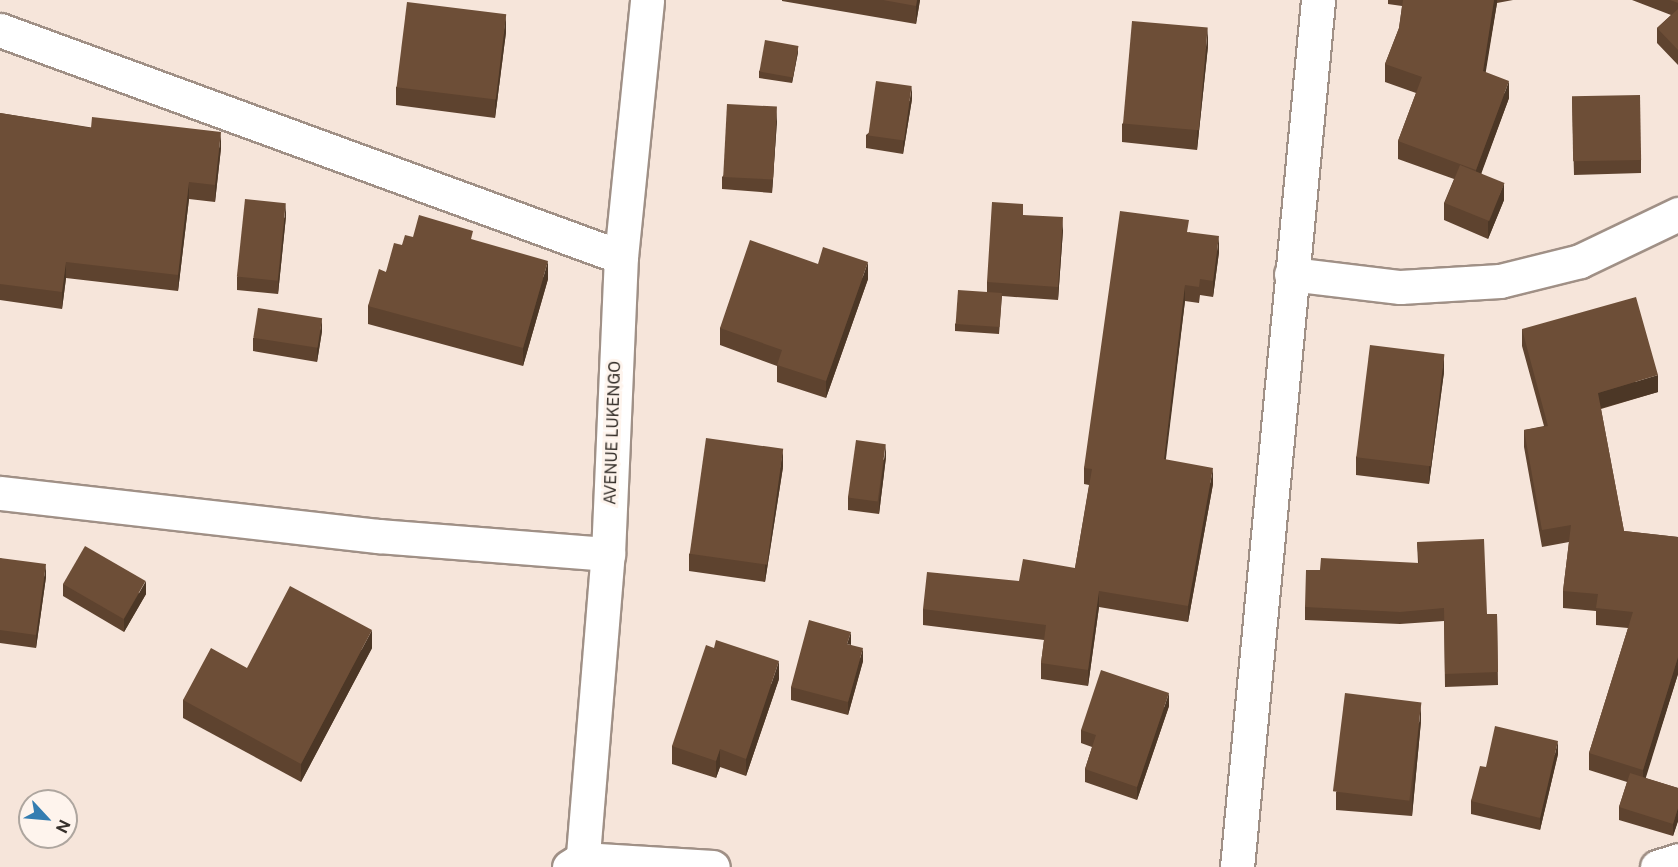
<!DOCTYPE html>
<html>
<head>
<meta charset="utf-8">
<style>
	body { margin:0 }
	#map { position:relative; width:1678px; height:867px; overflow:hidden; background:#f6e5da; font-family:"Public Sans",sans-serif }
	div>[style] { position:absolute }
	.roads { filter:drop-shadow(2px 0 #a09086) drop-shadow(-2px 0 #a09086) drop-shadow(0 2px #a09086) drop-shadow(0 -2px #a09086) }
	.street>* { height:33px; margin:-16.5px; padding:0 16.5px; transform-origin:16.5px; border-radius:16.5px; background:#fff }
	.wall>* { inset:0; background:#5e432f }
	.shaded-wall>* { inset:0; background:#4c3726 }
	.building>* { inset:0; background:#6d4e37; transform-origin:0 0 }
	span { translate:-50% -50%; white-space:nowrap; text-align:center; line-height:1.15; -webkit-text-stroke:6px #fef4ed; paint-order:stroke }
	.street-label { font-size:16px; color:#36302b }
	.north { position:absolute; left:18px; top:789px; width:60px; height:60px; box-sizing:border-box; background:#fef4ed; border:2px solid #aea69f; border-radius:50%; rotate:116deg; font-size:16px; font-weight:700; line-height:24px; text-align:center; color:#36302b }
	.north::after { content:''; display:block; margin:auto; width:21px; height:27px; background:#347db1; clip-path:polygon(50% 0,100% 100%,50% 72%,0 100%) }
</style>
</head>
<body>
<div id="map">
	<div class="roads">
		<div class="street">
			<div style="left:0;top:30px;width:661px;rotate:20.08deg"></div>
			<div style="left:1291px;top:274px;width:110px;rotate:6.8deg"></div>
			<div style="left:1400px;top:287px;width:100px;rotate:-3.4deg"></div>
			<div style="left:1500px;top:281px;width:82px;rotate:-14deg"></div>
			<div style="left:1580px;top:261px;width:109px;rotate:-25.6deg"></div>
			<div style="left:0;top:493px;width:381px;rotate:6.5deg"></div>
			<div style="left:379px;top:536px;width:230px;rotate:4.5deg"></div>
			<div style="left:569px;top:867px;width:15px;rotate:-32deg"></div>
			<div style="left:582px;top:859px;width:131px;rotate:3.5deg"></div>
			<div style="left:582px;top:867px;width:314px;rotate:-85.3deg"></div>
			<div style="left:608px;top:554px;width:297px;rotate:-87.5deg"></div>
			<div style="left:621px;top:257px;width:258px;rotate:-84.2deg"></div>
			<div style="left:1237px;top:867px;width:871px;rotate:-84.66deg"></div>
			<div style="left:1657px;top:867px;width:22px;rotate:-18deg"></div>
		</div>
	</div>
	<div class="wall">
		<div style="clip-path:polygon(782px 0,920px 0,916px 24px,782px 1px)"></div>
		<div style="clip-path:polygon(1388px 0,1513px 0,1497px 3px,1485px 72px,1509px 98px,1481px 173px,1504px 200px,1488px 239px,1444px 220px,1444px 203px,1454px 179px,1398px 159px,1398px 141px,1416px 93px,1385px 82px,1385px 64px,1399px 28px,1402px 6px,1388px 4px)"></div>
		<div style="clip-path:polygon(1632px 0,1678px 0,1678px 65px,1657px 43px,1657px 28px,1671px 15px)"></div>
		<div style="clip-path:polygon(506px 32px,495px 118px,396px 105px,396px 87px)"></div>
		<div style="clip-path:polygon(1208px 46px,1197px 150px,1122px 142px,1122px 124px)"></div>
		<div style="clip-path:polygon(798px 52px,792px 83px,759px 78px,759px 71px)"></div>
		<div style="clip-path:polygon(1572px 97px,1641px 160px,1641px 173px,1574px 175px)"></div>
		<div style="clip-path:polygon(912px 99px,903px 154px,866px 148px,866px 135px)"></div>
		<div style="clip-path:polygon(0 113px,221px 148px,215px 202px,189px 199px,178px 291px,66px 278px,62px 309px,0 300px)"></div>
		<div style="clip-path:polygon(777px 120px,772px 193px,722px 189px,722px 177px)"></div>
		<div style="clip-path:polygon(1023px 215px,1063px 230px,1058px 300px,1002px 296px,999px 334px,955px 331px,955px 324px,987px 292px,987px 282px)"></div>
		<div style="clip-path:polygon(286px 216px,278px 294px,237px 290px,237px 277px)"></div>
		<div style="clip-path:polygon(1189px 232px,1219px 252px,1213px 297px,1200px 295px,1199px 303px,1185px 301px,1165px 460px,1213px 484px,1188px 622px,1099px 607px,1088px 686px,1041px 679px,1041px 663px,1044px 640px,923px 625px,923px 609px,1019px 581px,1075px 568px,1089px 485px,1084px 484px,1084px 468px)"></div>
		<div style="clip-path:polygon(413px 237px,473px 240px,548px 279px,523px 366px,368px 324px,368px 306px,386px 272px,402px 245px)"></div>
		<div style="clip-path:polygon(818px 264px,868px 279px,826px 398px,777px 382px,777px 366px,720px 345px,720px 328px)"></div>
		<div style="clip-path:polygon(1522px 329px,1658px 392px,1601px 409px,1624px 531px,1678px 537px,1678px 674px,1645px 778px,1678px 788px,1678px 821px,1673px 836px,1619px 820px,1619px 807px,1627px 782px,1589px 770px,1589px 753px,1628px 628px,1596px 625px,1596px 611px,1563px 608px,1563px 591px,1569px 542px,1542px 547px,1524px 447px,1524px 430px,1544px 426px,1522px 346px)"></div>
		<div style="clip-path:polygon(322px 331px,317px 362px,253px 351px,253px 338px)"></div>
		<div style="clip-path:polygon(1444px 372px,1429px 484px,1356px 475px,1356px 457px)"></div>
		<div style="clip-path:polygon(886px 457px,879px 514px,848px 510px,848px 497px)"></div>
		<div style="clip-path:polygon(783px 467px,765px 582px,689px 571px,689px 554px)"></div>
		<div style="clip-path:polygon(1417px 542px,1487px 614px,1497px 614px,1498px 685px,1445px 687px,1444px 621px,1400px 624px,1305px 620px,1305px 607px,1320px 570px,1418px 563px)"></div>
		<div style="clip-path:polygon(0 558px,46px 577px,36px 648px,0 643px)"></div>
		<div style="clip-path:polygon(63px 584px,146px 594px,124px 632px,63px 596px)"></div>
		<div style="clip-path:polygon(851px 645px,863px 661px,848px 715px,791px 700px,791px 687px)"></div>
		<div style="clip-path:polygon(372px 648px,301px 782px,183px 718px,183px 700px,247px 668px)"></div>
		<div style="clip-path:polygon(779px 679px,746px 776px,720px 767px,716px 778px,672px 764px,672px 746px)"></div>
		<div style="clip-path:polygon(1169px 706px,1137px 800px,1085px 782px,1085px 769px,1092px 747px,1081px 743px,1081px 730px)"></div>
		<div style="clip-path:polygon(1421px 721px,1412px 816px,1336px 810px,1336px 792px)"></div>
		<div style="clip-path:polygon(1558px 754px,1540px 830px,1471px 814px,1471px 801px,1486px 767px)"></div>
	</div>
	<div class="shaded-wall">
		<div style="clip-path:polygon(917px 0,920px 0,916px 24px,916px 6px)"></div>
		<div style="clip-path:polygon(1494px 0,1497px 0,1497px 3px,1483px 89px,1483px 71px)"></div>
		<div style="clip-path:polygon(506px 14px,506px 32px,495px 118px,495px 100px)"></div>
		<div style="clip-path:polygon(1208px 28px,1208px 46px,1197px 150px,1197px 132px)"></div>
		<div style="clip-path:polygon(798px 46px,798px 52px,792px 83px,792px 77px)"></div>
		<div style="clip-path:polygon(1509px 81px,1509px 98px,1476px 188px,1476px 170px)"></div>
		<div style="clip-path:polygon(912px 86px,912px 99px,903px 154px,903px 141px)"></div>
		<div style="clip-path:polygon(777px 107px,777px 120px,772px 193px,772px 180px)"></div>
		<div style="clip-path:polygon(221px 132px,221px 148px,215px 202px,215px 185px)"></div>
		<div style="clip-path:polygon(189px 182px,189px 199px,178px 291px,178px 275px)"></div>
		<div style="clip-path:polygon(1504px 183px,1504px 200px,1488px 239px,1488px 222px)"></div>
		<div style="clip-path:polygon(286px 203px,286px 216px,278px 294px,278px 281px)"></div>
		<div style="clip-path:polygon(1063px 217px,1063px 230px,1058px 300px,1058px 287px)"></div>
		<div style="clip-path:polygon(1219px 236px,1219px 252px,1213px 297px,1213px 281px)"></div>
		<div style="clip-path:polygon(548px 261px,548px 279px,523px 366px,523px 348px)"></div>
		<div style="clip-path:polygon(66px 262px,66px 278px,62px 309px,62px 292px)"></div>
		<div style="clip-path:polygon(868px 262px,868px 279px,826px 398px,826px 381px)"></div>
		<div style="clip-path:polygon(1185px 285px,1185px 301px,1164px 475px,1164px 459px)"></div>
		<div style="clip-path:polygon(322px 318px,322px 331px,317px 362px,317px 349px)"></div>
		<div style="clip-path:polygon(1444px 354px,1444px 372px,1429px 484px,1429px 466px)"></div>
		<div style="clip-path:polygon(1658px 375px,1658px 392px,1598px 409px,1598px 393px)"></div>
		<div style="clip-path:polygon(886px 444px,886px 457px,879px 514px,879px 501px)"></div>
		<div style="clip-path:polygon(783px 449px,783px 467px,765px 582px,765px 564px)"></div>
		<div style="clip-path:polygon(1213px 468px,1213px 484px,1188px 622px,1188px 606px)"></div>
		<div style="clip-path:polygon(46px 564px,46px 577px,36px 648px,36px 635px)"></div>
		<div style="clip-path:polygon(146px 581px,146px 594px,124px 632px,124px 619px)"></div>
		<div style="clip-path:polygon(1099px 591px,1099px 607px,1088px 686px,1088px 670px)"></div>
		<div style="clip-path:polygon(372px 630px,372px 648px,301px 782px,301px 764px)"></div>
		<div style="clip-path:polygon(851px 632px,851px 645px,847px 644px)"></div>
		<div style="clip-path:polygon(863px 648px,863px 661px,848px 715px,848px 702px)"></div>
		<div style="clip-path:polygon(1678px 657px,1678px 674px,1643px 787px,1643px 770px)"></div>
		<div style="clip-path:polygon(779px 661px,779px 679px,746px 776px,746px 759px)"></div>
		<div style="clip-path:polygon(1169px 693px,1169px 706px,1137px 800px,1137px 787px)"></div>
		<div style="clip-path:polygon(1421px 703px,1421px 721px,1412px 816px,1412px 798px)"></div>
		<div style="clip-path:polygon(1558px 741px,1558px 754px,1540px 830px,1540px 818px)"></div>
		<div style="clip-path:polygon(720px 749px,720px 767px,716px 778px,716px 761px)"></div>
		<div style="clip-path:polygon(1678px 808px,1678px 821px,1673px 836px,1673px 824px)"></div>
	</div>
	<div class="building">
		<div style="clip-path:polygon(883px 0,917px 0,916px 6px)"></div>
		<div style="clip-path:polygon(1403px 0,1494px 0,1483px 71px,1509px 81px,1476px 170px,1398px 141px,1422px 77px,1385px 64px,1399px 28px)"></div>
		<div style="clip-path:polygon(1670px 0,1678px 0,1678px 3px)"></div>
		<div style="left:407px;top:2px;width:100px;height:86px;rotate:7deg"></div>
		<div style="clip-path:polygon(1678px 9px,1678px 50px,1657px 28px)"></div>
		<div style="left:1132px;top:21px;width:76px;height:103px;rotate:5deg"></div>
		<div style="left:765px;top:40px;width:34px;height:32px;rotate:10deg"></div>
		<div style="left:876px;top:81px;width:36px;height:55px;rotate:8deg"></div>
		<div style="left:1640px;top:95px;width:65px;height:68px;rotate:89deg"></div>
		<div style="left:727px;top:104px;width:50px;height:73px;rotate:3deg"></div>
		<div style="clip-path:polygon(0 113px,91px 128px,92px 117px,221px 132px,215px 185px,189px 182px,178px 275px,66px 262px,62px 292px,0 284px)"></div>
		<div style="left:1460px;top:165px;width:48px;height:41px;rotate:22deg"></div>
		<div style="left:245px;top:199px;width:41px;height:78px;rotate:6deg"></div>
		<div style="clip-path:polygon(992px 202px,1023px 204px,1023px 215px,1063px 217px,1058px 287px,987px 282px)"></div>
		<div style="clip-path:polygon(1120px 211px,1189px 220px,1187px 232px,1219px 236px,1213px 281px,1200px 279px,1199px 287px,1185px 285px,1164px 459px,1213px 468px,1188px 606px,1099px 591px,1088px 670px,1041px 663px,1046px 625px,923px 609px,927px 572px,1019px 581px,1023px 559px,1075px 568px,1092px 469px,1084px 468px)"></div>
		<div style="clip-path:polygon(419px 215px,473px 231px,471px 239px,548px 261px,523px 348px,368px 306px,379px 269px,386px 272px,394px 243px,402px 245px,405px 235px,413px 237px)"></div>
		<div style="clip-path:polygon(750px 240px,818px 264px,823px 247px,868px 262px,826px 381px,777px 365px,782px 350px,720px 328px)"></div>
		<div style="left:958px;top:290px;width:44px;height:34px;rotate:4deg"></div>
		<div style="clip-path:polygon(1636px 297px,1658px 375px,1598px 393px,1624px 531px,1678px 537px,1678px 657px,1643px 770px,1589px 753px,1633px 612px,1596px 608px,1598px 594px,1563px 591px,1571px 525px,1542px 530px,1524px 430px,1548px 426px,1522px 329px)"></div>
		<div style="left:258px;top:308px;width:65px;height:30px;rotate:9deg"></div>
		<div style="left:1370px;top:345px;width:75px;height:113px;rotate:7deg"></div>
		<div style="left:706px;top:438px;width:78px;height:117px;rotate:8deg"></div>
		<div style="left:856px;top:440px;width:30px;height:58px;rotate:8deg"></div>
		<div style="clip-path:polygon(1484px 539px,1487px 614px,1497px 614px,1498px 672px,1445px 674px,1444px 608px,1400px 612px,1305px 607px,1306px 570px,1320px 570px,1321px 558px,1419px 563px,1417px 542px)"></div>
		<div style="left:85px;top:546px;width:70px;height:44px;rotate:30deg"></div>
		<div style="clip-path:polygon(0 558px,46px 564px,36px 635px,0 630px)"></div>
		<div style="clip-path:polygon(290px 586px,372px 630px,301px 764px,183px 700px,211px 648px,247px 668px)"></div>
		<div style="clip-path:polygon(809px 620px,851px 632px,847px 644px,863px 648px,848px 702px,791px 687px)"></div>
		<div style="clip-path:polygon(716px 640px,779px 661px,746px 759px,720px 749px,716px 761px,672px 746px,706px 645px,714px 648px)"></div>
		<div style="clip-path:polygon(1101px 670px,1169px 693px,1137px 787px,1085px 769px,1096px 735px,1081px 730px)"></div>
		<div style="left:1345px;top:693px;width:77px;height:99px;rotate:7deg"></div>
		<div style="clip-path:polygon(1495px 726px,1558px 741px,1540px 818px,1471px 801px,1480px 766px,1486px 767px)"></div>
		<div style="clip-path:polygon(1630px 773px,1678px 788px,1678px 808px,1673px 824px,1619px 807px)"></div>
	</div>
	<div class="street-label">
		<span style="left:613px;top:433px;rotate:-88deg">AVENUE LUKENGO</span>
	</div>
	<div class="north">N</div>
</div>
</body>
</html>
